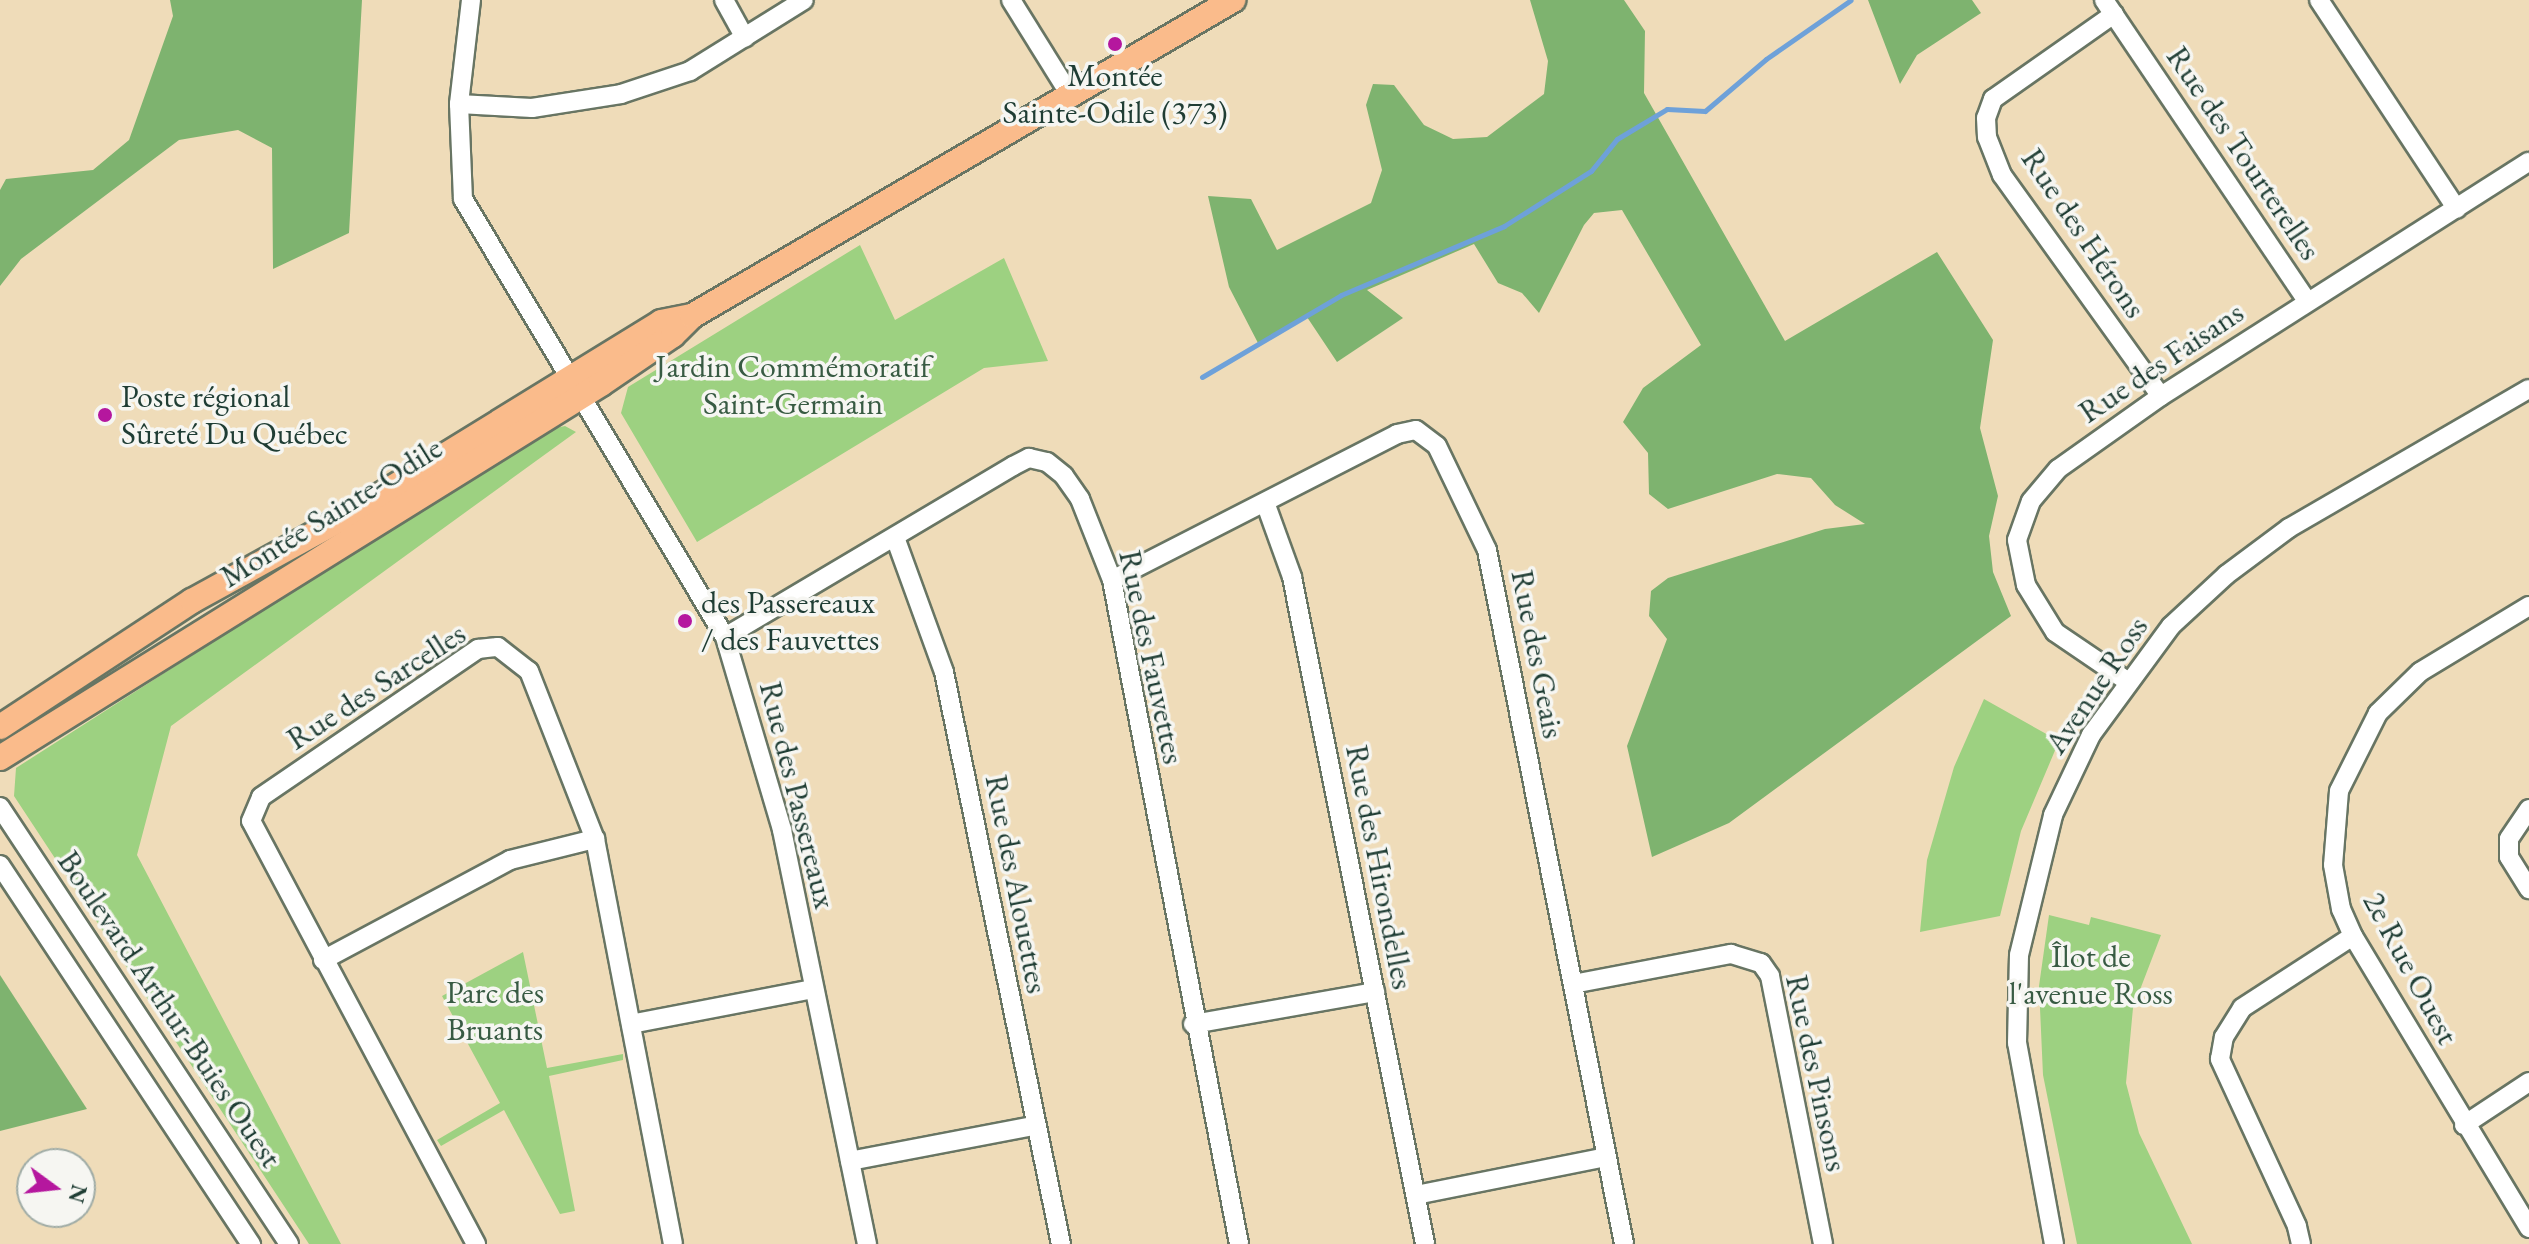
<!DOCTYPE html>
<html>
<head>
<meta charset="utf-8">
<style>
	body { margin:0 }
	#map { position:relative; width:2529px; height:1244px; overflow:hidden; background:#efdcb9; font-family:"EB Garamond",serif }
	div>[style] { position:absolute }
	.green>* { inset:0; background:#9dd181 }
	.forest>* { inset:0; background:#7eb36f }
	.stream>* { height:5px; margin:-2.5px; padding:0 2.5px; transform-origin:2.5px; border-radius:2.5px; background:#6ea1d9 }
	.roads { filter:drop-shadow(2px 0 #687563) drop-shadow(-2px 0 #687563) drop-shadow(0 2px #687563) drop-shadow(0 -2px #687563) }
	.minor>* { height:18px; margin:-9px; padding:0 9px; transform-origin:9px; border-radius:9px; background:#fff }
	.major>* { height:24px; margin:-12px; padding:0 12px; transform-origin:12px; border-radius:12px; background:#fabb8b }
	.dots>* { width:22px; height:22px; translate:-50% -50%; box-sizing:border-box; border:4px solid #f6f6f2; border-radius:50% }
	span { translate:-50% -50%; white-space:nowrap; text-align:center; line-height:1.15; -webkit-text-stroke:7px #f6f6f2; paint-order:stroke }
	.poi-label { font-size:32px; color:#1f3d34 }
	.left { translate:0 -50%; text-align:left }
	.street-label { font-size:32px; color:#1f3d34 }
	.park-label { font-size:32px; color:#385b43 }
	.north { position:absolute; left:16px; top:1148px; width:80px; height:80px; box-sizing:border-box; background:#f6f6f2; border:2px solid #a0aca6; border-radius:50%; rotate:105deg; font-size:22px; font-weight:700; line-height:32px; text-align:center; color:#1f3d34 }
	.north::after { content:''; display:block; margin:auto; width:28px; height:36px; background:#b5179e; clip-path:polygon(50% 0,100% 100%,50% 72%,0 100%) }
</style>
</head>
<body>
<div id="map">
	<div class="green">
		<div style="clip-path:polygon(860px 245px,895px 320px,1004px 258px,1048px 361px,984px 368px,697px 542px,621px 413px,628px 387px)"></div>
		<div style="clip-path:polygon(565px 426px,576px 432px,171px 726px,137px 855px,341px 1244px,309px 1244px,14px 796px,16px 768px,542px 431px)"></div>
		<div style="clip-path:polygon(1984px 699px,2059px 741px,2021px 831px,2000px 916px,1920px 932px,1927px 860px,1954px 767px)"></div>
		<div style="clip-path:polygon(2049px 915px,2089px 925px,2091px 917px,2161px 935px,2133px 1008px,2126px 1083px,2139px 1133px,2192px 1244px,2077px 1244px,2043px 1075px,2039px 986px)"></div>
		<div style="clip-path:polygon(523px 952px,547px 1068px,623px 1054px,623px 1060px,549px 1076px,575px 1211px,560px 1214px,504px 1110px,441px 1146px,437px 1140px,500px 1103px,442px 996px)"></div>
	</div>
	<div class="forest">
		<div style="clip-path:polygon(170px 0,362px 0,349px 233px,273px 269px,272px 148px,238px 130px,179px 140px,21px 259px,0 286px,0 190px,6px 179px,93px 170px,129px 140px,173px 16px)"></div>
		<div style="clip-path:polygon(1530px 0,1624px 0,1645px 31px,1644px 93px,1785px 341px,1937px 252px,1993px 340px,1980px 428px,1998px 496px,1989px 536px,1993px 572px,2011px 616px,1729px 823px,1652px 857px,1627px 746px,1667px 639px,1649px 616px,1651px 591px,1668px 578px,1825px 529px,1865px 524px,1835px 505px,1811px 478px,1777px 474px,1668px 509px,1649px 494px,1648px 453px,1623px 422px,1643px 388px,1701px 345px,1622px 210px,1594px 213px,1584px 225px,1539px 313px,1522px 293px,1498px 283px,1474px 244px,1367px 290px,1403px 318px,1337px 362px,1307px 317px,1258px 343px,1229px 287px,1208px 196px,1251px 199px,1277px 250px,1371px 203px,1382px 170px,1366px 105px,1373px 84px,1394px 85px,1424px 125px,1453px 139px,1487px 137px,1544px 94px,1548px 61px)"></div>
		<div style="clip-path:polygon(1868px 0,1972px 0,1981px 13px,1917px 55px,1900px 84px)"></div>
		<div style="clip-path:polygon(0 975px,87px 1109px,0 1131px)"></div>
	</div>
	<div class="stream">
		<div style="left:1202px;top:377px;width:161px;rotate:-30.5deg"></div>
		<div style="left:1341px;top:295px;width:177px;rotate:-22.9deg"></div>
		<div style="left:1504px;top:226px;width:103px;rotate:-32.3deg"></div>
		<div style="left:1591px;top:171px;width:41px;rotate:-50.9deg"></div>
		<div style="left:1617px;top:139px;width:58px;rotate:-31deg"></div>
		<div style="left:1667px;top:109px;width:38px;rotate:3deg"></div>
		<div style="left:1705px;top:111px;width:80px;rotate:-40.4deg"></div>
		<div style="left:1766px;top:59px;width:103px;rotate:-34.8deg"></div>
	</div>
	<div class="roads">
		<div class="minor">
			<div style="left:471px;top:0;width:105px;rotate:96.6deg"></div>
			<div style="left:459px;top:104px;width:95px;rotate:87.6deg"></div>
			<div style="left:463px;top:199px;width:510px;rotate:59.11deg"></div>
			<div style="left:725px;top:637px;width:201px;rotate:73.5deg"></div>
			<div style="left:782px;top:830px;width:423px;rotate:78.4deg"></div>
			<div style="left:724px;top:0;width:43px;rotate:61.1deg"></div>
			<div style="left:1011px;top:0;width:115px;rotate:58.1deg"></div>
			<div style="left:2104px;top:0;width:362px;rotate:56deg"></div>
			<div style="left:2319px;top:0;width:250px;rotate:56.6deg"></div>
			<div style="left:2114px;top:14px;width:148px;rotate:144.9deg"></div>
			<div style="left:1993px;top:99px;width:20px;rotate:110deg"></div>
			<div style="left:1986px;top:118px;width:19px;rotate:87deg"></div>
			<div style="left:1987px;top:137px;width:41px;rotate:68.5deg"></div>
			<div style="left:2002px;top:175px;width:272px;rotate:54.3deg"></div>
			<div style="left:459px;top:104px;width:73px;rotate:3.1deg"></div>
			<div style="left:532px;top:108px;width:90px;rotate:-8.9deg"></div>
			<div style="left:621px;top:94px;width:73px;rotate:-18.4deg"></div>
			<div style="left:690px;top:71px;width:134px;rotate:-31.9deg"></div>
			<div style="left:1266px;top:505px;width:77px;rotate:70.1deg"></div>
			<div style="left:1292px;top:577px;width:680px;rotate:78.72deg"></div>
			<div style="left:896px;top:540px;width:140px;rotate:70deg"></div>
			<div style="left:944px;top:672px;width:584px;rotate:78.44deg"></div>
			<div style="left:1112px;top:580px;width:320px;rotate:-27.1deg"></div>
			<div style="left:1397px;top:434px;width:19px;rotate:-12deg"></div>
			<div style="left:1416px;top:430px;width:26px;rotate:37deg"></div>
			<div style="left:1437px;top:446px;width:115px;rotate:64.3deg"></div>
			<div style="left:1487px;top:550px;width:707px;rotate:78.83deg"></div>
			<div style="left:2529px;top:606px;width:127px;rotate:148.8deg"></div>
			<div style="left:2420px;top:672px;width:59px;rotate:135.7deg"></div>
			<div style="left:2378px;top:713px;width:87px;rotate:116.6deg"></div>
			<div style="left:2339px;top:791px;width:74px;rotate:94.6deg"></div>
			<div style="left:2333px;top:865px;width:45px;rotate:79.7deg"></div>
			<div style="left:2341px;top:909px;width:30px;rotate:66deg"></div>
			<div style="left:2353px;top:936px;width:341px;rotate:58.9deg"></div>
			<div style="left:725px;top:637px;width:335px;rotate:-30.7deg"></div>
			<div style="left:1013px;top:466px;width:18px;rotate:-27deg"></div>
			<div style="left:1029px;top:458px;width:18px;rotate:13deg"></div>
			<div style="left:1047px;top:462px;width:22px;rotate:39deg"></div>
			<div style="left:1064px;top:476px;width:28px;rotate:55deg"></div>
			<div style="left:1080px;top:499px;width:87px;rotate:68.4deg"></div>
			<div style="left:1112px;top:580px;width:676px;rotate:79.17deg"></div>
			<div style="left:2127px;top:681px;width:87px;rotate:-145.8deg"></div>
			<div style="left:2055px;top:632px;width:55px;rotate:-121.7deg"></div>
			<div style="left:2026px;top:585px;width:46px;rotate:-101.3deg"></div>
			<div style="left:2017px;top:540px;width:41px;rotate:-70.3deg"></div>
			<div style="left:2031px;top:501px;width:42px;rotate:-49.8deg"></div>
			<div style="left:2058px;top:469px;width:126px;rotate:-35.3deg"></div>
			<div style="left:2161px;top:396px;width:436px;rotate:-32.5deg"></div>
			<div style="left:0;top:807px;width:524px;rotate:56.52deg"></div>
			<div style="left:2529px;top:809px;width:36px;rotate:124deg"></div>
			<div style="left:2509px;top:839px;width:18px;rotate:90deg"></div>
			<div style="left:2509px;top:857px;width:38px;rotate:58deg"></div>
			<div style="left:0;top:865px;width:455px;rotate:56.5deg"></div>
			<div style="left:323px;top:960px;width:212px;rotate:-28.1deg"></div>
			<div style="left:510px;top:860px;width:88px;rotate:-13.9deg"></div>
			<div style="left:1573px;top:984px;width:161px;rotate:-10.8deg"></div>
			<div style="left:1731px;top:954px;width:31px;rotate:17deg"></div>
			<div style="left:1761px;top:963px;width:16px;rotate:55deg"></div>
			<div style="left:1770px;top:976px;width:273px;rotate:78.8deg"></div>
			<div style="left:631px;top:1024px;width:185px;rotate:-10.9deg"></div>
			<div style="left:1193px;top:1024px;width:185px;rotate:-10deg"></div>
			<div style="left:2464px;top:1125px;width:78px;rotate:-33.5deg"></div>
			<div style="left:850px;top:1161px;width:186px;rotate:-10.8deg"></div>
			<div style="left:1416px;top:1195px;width:194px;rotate:-11.3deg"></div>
			<div style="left:476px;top:1244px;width:479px;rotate:-118deg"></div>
			<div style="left:251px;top:821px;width:26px;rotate:-67deg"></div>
			<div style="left:261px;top:797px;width:263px;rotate:-34.3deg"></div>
			<div style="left:478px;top:649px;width:20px;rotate:-6deg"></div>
			<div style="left:498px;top:647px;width:39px;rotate:38deg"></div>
			<div style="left:529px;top:671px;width:180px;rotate:68.6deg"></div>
			<div style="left:595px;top:839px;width:412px;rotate:79.1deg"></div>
			<div style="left:2054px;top:1244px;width:204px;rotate:-100.4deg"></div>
			<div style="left:2017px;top:1043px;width:88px;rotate:-88.7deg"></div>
			<div style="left:2019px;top:955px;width:144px;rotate:-76.3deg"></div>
			<div style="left:2053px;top:815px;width:89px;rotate:-64.6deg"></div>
			<div style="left:2091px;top:735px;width:135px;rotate:-53.7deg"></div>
			<div style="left:2171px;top:626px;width:75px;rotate:-42.8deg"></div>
			<div style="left:2226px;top:575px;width:79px;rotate:-36.7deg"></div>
			<div style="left:2289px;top:528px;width:277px;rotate:-30.1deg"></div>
			<div style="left:2301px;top:1244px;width:18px;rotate:-103deg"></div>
			<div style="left:2297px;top:1226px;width:184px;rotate:-114.8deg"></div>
			<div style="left:2220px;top:1059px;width:22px;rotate:-80deg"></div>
			<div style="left:2224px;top:1037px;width:34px;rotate:-58deg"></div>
			<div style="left:2242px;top:1008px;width:132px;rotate:-33deg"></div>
		</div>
		<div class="major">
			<div style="left:0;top:727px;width:230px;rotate:-33.3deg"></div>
			<div style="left:192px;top:601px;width:172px;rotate:-28.8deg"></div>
			<div style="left:343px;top:518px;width:374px;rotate:-31.6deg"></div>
			<div style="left:661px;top:322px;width:32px;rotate:-11deg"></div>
			<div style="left:0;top:758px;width:708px;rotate:-31.89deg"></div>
			<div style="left:601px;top:384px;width:87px;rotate:-34.2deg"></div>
			<div style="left:673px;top:335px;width:27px;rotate:-45deg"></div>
			<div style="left:692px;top:316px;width:627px;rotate:-30.29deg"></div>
		</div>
	</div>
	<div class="dots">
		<div style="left:1115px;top:44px;background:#b5179e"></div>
		<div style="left:105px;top:415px;background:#b5179e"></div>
		<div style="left:685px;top:621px;background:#b5179e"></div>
	</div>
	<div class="poi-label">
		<span style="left:1115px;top:94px">Montée<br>Sainte-Odile (373)</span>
		<span class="left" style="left:121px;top:415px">Poste régional<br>Sûreté Du Québec</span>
		<span class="left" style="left:701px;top:621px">des Passereaux<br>/ des Fauvettes</span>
	</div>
	<div class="street-label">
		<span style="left:2244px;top:153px;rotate:56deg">Rue des Tourterelles</span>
		<span style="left:2084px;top:233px;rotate:56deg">Rue des Hérons</span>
		<span style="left:2161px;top:362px;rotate:-34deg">Rue des Faisans</span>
		<span style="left:331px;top:512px;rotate:-32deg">Montée Sainte-Odile</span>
		<span style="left:1538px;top:654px;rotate:79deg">Rue des Geais</span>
		<span style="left:1152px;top:657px;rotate:78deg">Rue des Fauvettes</span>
		<span style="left:2096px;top:685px;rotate:-56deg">Avenue Ross</span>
		<span style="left:376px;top:686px;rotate:-33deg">Rue des Sarcelles</span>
		<span style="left:798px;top:795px;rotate:76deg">Rue des Passereaux</span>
		<span style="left:1380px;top:867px;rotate:79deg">Rue des Hirondelles</span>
		<span style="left:1017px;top:884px;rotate:79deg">Rue des Alouettes</span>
		<span style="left:2411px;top:968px;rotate:62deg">2e Rue Ouest</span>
		<span style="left:170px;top:1009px;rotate:56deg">Boulevard Arthur-Buies Ouest</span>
		<span style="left:1817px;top:1073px;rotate:78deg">Rue des Pinsons</span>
	</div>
	<div class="park-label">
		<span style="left:793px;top:385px">Jardin Commémoratif<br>Saint-Germain</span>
		<span style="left:2091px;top:975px">Îlot de<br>l'avenue Ross</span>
		<span style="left:495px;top:1011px">Parc des<br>Bruants</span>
	</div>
	<div class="north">N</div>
</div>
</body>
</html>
